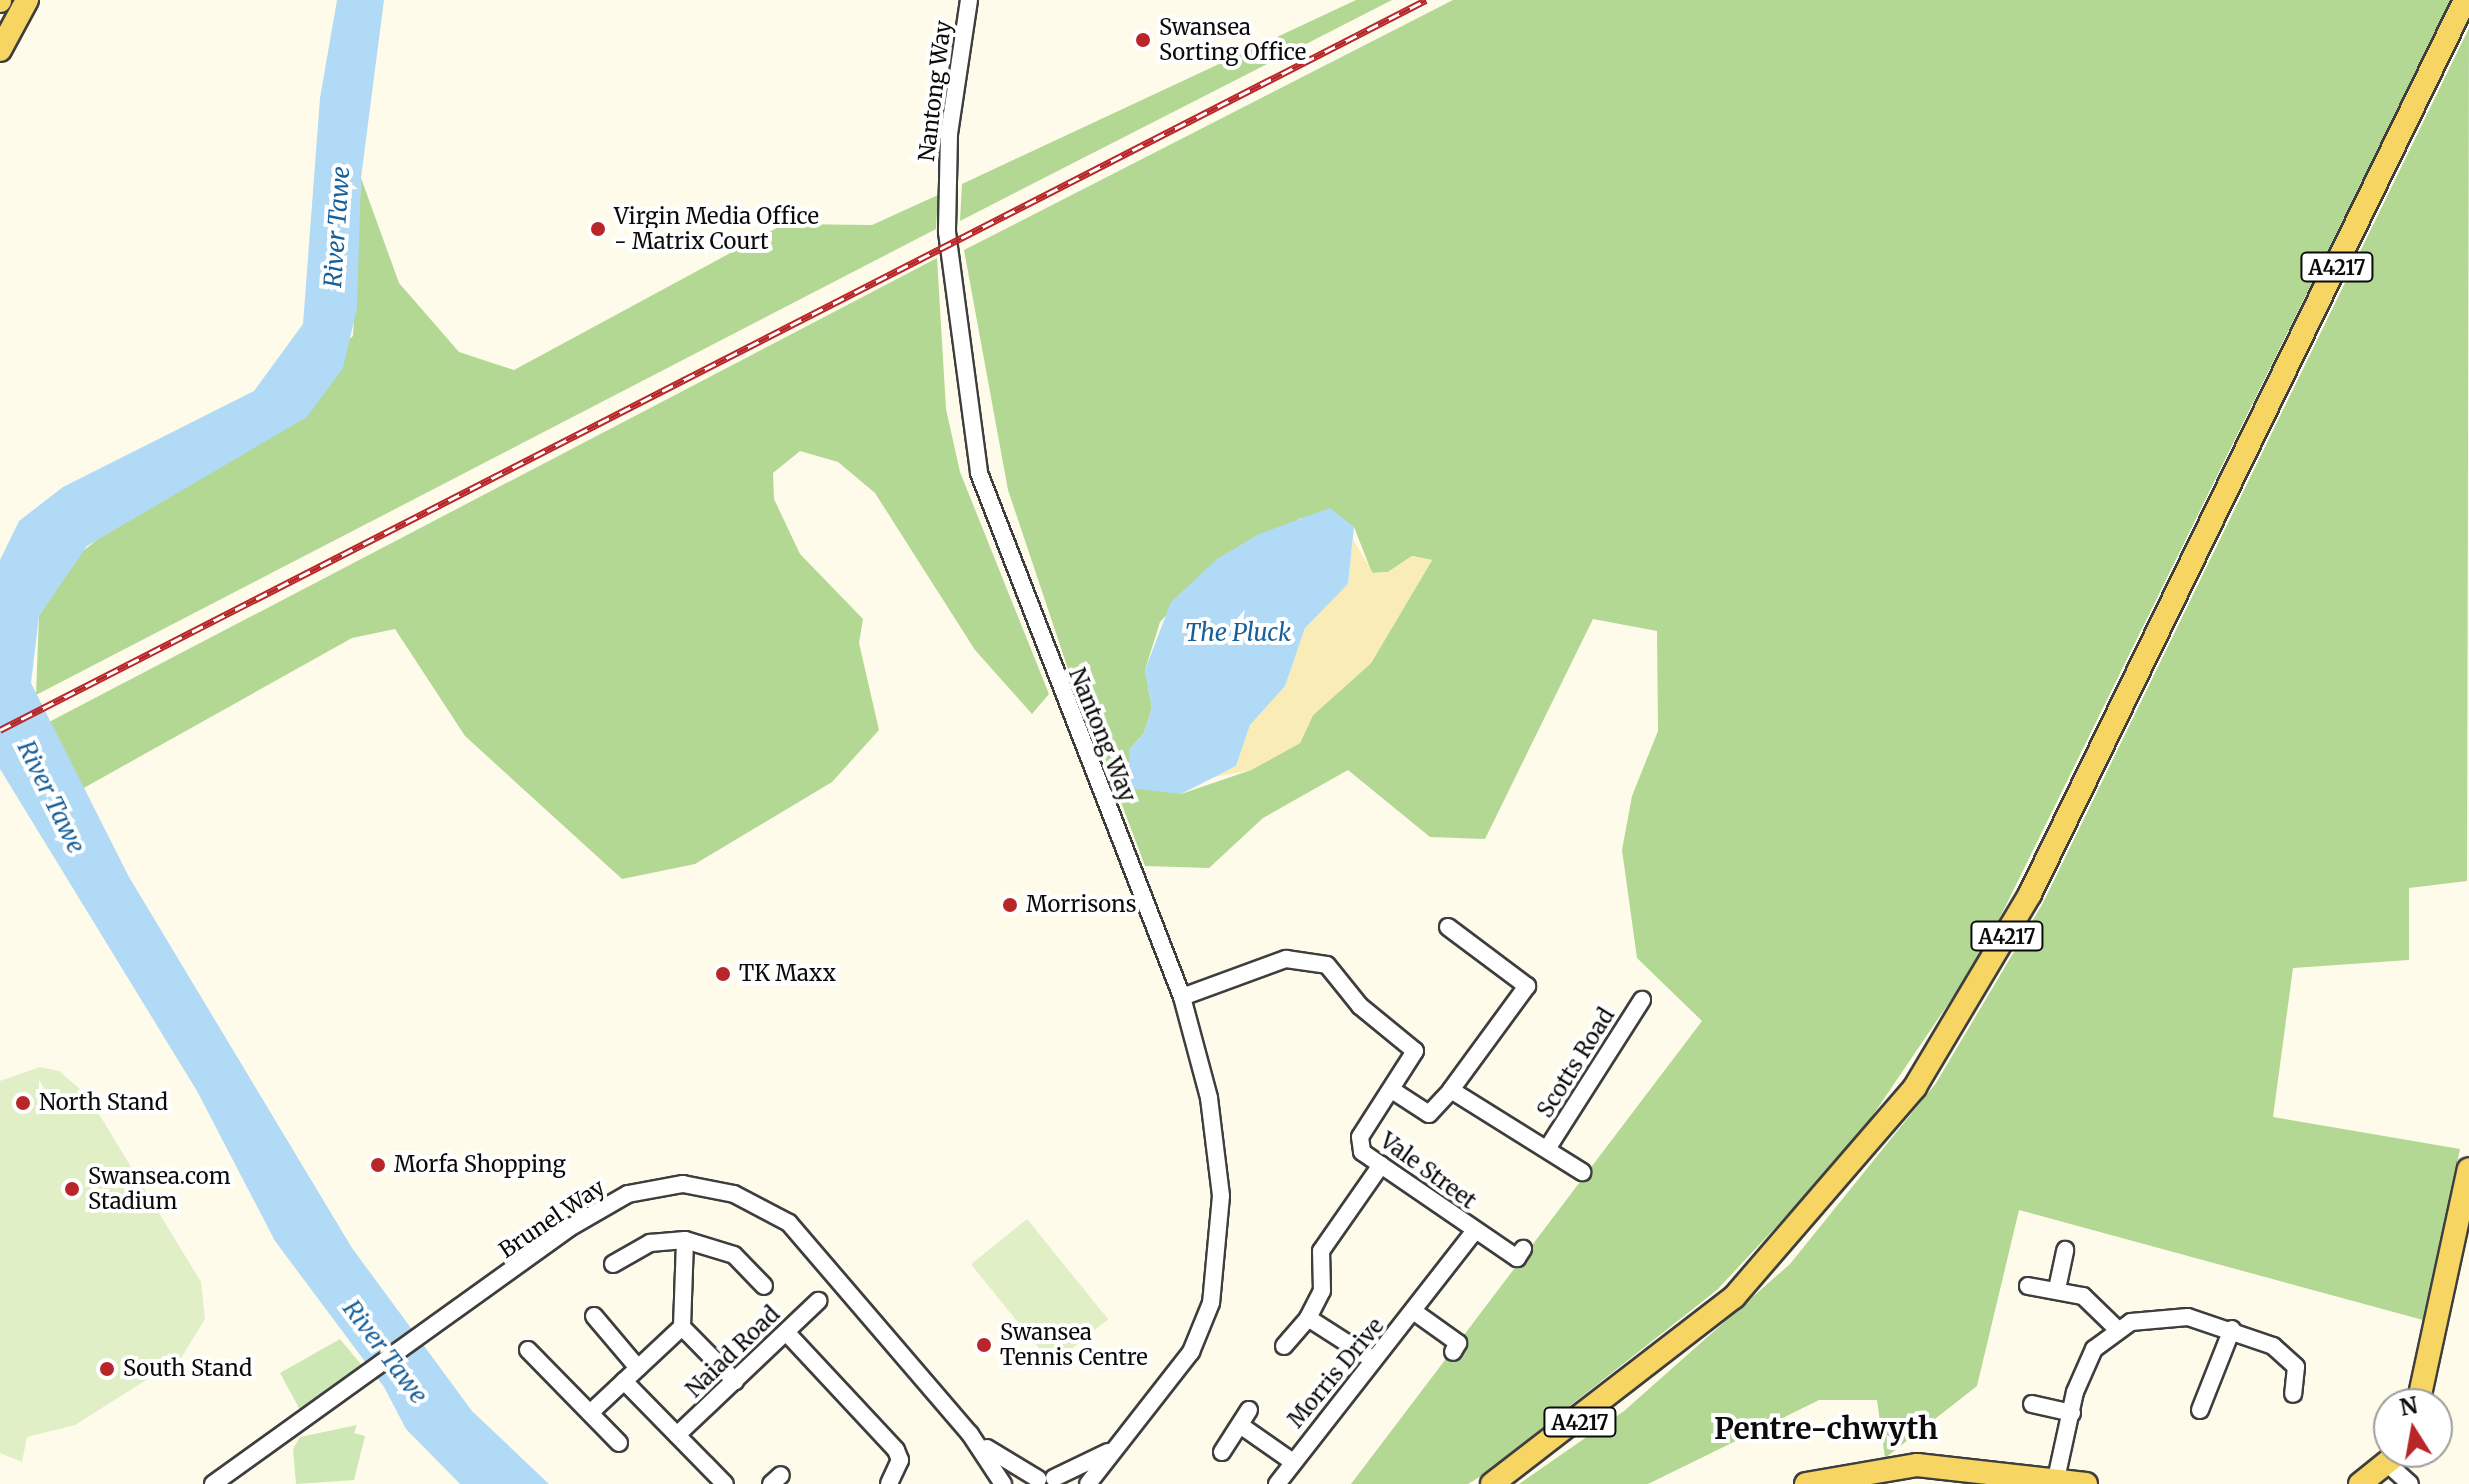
<!DOCTYPE html>
<html>
<head>
<meta charset="utf-8">
<style>
	body { margin:0 }
	#map { position:relative; width:2469px; height:1484px; overflow:hidden; background:#fffbea; font-family:Merriweather,serif }
	div>[style] { position:absolute }
	.green>* { inset:0; background:#cee8b5 }
	.forest>* { inset:0; background:#b2d894 }
	.sand>* { inset:0; background:#f9ecb7 }
	.pitch>* { inset:0; background:#e0efc6; transform-origin:0 0 }
	.water>* { inset:0; background:#b0daf5 }
	.roads { filter:drop-shadow(2px 0 #3e3e3e) drop-shadow(-2px 0 #3e3e3e) drop-shadow(0 2px #3e3e3e) drop-shadow(0 -2px #3e3e3e) }
	.minor>* { height:16px; margin:-8px; padding:0 8px; transform-origin:8px; border-radius:8px; background:#fff }
	.major>* { height:22px; margin:-11px; padding:0 11px; transform-origin:11px; border-radius:11px; background:#f7d562 }
	.rail>* { height:7px; margin-top:-3.5px; transform-origin:0; background:repeating-linear-gradient(90deg,#fff 0 12px,#b8262a 0 24px); box-sizing:border-box; border-block:2px solid #b8262a }
	.dots>* { width:22px; height:22px; translate:-50% -50%; box-sizing:border-box; border:4px solid #fff; border-radius:50% }
	span { translate:-50% -50%; white-space:nowrap; text-align:center; line-height:1.15; -webkit-text-stroke:8px #fff; paint-order:stroke }
	.shield-label span { padding:2px 6px; background:#fff; border:2px solid; border-radius:6px; -webkit-text-stroke-width:0 }
	.shield-label { font-size:20px; color:#0b0b0b; font-weight:700 }
	.poi-label { font-size:22px; color:#0b0b0b }
	.left { translate:0 -50%; text-align:left }
	.street-label { font-size:22px; color:#0b0b0b }
	.water-label { font-size:24px; color:#175f9a; font-style:italic }
	.district-label { font-size:30px; color:#0b0b0b; font-weight:700 }
	.north { position:absolute; left:2373px; top:1388px; width:80px; height:80px; box-sizing:border-box; background:#fff; border:2px solid #9d9d9d; border-radius:50%; rotate:349deg; font-size:22px; font-weight:700; line-height:32px; text-align:center; color:#0b0b0b }
	.north::after { content:''; display:block; margin:auto; width:28px; height:36px; background:#b8262a; clip-path:polygon(50% 0,100% 100%,50% 72%,0 100%) }
</style>
</head>
<body>
<div id="map">
	<div class="green">
		<div style="clip-path:polygon(340px 1339px,364px 1368px,300px 1410px,280px 1373px)"></div>
		<div style="clip-path:polygon(357px 1425px,354px 1433px,365px 1436px,354px 1480px,296px 1484px,293px 1449px,300px 1437px)"></div>
	</div>
	<div class="forest">
		<div style="clip-path:polygon(1356px 0,1392px 0,960px 221px,962px 184px)"></div>
		<div style="clip-path:polygon(evenodd,1453px 0,2451px 0,1982px 954px,1854px 1143px,1717px 1290px,1481px 1476px,1468px 1484px,1351px 1484px,1702px 1021px,1637px 958px,1622px 850px,1632px 796px,1658px 731px,1657px 631px,1593px 619px,1485px 839px,1430px 837px,1348px 770px,1263px 818px,1209px 868px,1145px 866px,1107px 765px,1089px 684px,1082px 671px,1069px 672px,1008px 490px,964px 250px,1453px 0,1301px 518px,1354px 527px,1372px 573px,1388px 572px,1412px 556px,1432px 560px,1371px 663px,1313px 715px,1300px 743px,1251px 770px,1181px 794px,1129px 750px,1144px 733px,1152px 708px,1145px 670px,1160px 622px,1216px 562px,1301px 518px)"></div>
		<div style="clip-path:polygon(2469px 28px,2467px 881px,2409px 888px,2409px 960px,2293px 968px,2273px 1117px,2460px 1149px,2423px 1320px,2019px 1210px,1977px 1386px,1885px 1458px,1877px 1400px,1819px 1400px,1648px 1484px,1519px 1484px,1624px 1411px,1790px 1264px,1936px 1083px,2043px 903px)"></div>
		<div style="clip-path:polygon(361px 178px,399px 283px,459px 352px,514px 370px,784px 224px,872px 225px,938px 195px,936px 229px,36px 695px,39px 616px,78px 555px,353px 336px)"></div>
		<div style="clip-path:polygon(937px 258px,946px 409px,960px 472px,1049px 694px,1032px 714px,975px 650px,875px 493px,838px 462px,800px 451px,773px 473px,774px 499px,800px 554px,863px 619px,859px 643px,879px 730px,832px 782px,695px 864px,622px 879px,465px 736px,395px 629px,352px 638px,82px 789px,49px 722px)"></div>
	</div>
	<div class="sand">
		<div style="clip-path:polygon(1353px 539px,1373px 573px,1389px 572px,1412px 556px,1432px 560px,1371px 663px,1313px 715px,1300px 743px,1251px 770px,1214px 777px,1236px 766px,1250px 725px,1285px 686px,1305px 628px,1348px 584px)"></div>
	</div>
	<div class="pitch">
		<div style="clip-path:polygon(40px 1067px,59px 1071px,88px 1096px,201px 1282px,205px 1319px,181px 1358px,75px 1425px,27px 1437px,22px 1462px,0 1453px,0 1081px)"></div>
		<div style="left:1027px;top:1219px;width:129px;height:72px;rotate:51deg"></div>
	</div>
	<div class="water">
		<div style="clip-path:polygon(337px 0,384px 0,361px 178px,357px 308px,343px 368px,307px 417px,87px 546px,39px 616px,31px 683px,129px 877px,352px 1248px,472px 1411px,549px 1484px,460px 1484px,406px 1429px,384px 1387px,275px 1241px,197px 1091px,0 769px,0 560px,19px 521px,63px 487px,254px 391px,303px 324px,320px 98px)"></div>
		<div style="clip-path:polygon(1330px 508px,1354px 527px,1348px 584px,1305px 628px,1285px 686px,1250px 725px,1236px 766px,1181px 794px,1131px 788px,1129px 750px,1144px 733px,1152px 708px,1145px 670px,1171px 602px,1217px 559px,1259px 534px)"></div>
	</div>
	<div class="roads">
		<div class="minor">
			<div style="left:969px;top:0;width:135px;rotate:98.5deg"></div>
			<div style="left:949px;top:134px;width:98px;rotate:91.2deg"></div>
			<div style="left:947px;top:232px;width:243px;rotate:82.4deg"></div>
			<div style="left:979px;top:473px;width:562px;rotate:68.82deg"></div>
			<div style="left:1182px;top:997px;width:105px;rotate:75deg"></div>
			<div style="left:1209px;top:1098px;width:99px;rotate:83deg"></div>
			<div style="left:1221px;top:1196px;width:107px;rotate:95.3deg"></div>
			<div style="left:1211px;top:1303px;width:53px;rotate:112.2deg"></div>
			<div style="left:1191px;top:1352px;width:167px;rotate:128deg"></div>
			<div style="left:1448px;top:927px;width:99px;rotate:36.8deg"></div>
			<div style="left:1527px;top:986px;width:129px;rotate:126.2deg"></div>
			<div style="left:1182px;top:997px;width:111px;rotate:-20.1deg"></div>
			<div style="left:1286px;top:959px;width:41px;rotate:8.3deg"></div>
			<div style="left:1327px;top:965px;width:53px;rotate:51.2deg"></div>
			<div style="left:1360px;top:1006px;width:71px;rotate:39.3deg"></div>
			<div style="left:1415px;top:1051px;width:102px;rotate:122.6deg"></div>
			<div style="left:1360px;top:1137px;width:15px;rotate:82deg"></div>
			<div style="left:1362px;top:1152px;width:188px;rotate:34.4deg"></div>
			<div style="left:1517px;top:1258px;width:11px;rotate:-56deg"></div>
			<div style="left:1392px;top:1090px;width:44px;rotate:33deg"></div>
			<div style="left:1429px;top:1114px;width:33px;rotate:-47deg"></div>
			<div style="left:1451px;top:1090px;width:155px;rotate:32deg"></div>
			<div style="left:1547px;top:1149px;width:177px;rotate:-57.5deg"></div>
			<div style="left:613px;top:1264px;width:43px;rotate:-29.6deg"></div>
			<div style="left:650px;top:1243px;width:35px;rotate:-5deg"></div>
			<div style="left:685px;top:1240px;width:51px;rotate:17deg"></div>
			<div style="left:734px;top:1255px;width:43px;rotate:45.9deg"></div>
			<div style="left:2028px;top:1286px;width:56px;rotate:10.3deg"></div>
			<div style="left:2083px;top:1296px;width:47px;rotate:44.1deg"></div>
			<div style="left:2057px;top:1289px;width:40px;rotate:-78deg"></div>
			<div style="left:1416px;top:1313px;width:52px;rotate:35.5deg"></div>
			<div style="left:1458px;top:1343px;width:10px;rotate:119deg"></div>
			<div style="left:594px;top:1316px;width:68px;rotate:49.8deg"></div>
			<div style="left:1308px;top:1318px;width:30px;rotate:-63deg"></div>
			<div style="left:1322px;top:1291px;width:40px;rotate:-91.4deg"></div>
			<div style="left:1321px;top:1251px;width:105px;rotate:-55.1deg"></div>
			<div style="left:682px;top:1327px;width:87px;rotate:-88deg"></div>
			<div style="left:682px;top:1327px;width:76px;rotate:45.5deg"></div>
			<div style="left:786px;top:1332px;width:161px;rotate:47deg"></div>
			<div style="left:896px;top:1450px;width:11px;rotate:68deg"></div>
			<div style="left:900px;top:1460px;width:26px;rotate:115deg"></div>
			<div style="left:1284px;top:1346px;width:37px;rotate:-49deg"></div>
			<div style="left:1308px;top:1318px;width:76px;rotate:32.6deg"></div>
			<div style="left:528px;top:1350px;width:130px;rotate:45.6deg"></div>
			<div style="left:624px;top:1381px;width:144px;rotate:45.6deg"></div>
			<div style="left:2032px;top:1404px;width:41px;rotate:12.7deg"></div>
			<div style="left:2200px;top:1410px;width:87px;rotate:-68.4deg"></div>
			<div style="left:590px;top:1413px;width:126px;rotate:-43.1deg"></div>
			<div style="left:1240px;top:1425px;width:65px;rotate:34.9deg"></div>
			<div style="left:677px;top:1435px;width:195px;rotate:-43.5deg"></div>
			<div style="left:987px;top:1448px;width:60px;rotate:31.3deg"></div>
			<div style="left:1222px;top:1452px;width:50px;rotate:-57.3deg"></div>
			<div style="left:2389px;top:1465px;width:28px;rotate:42deg"></div>
			<div style="left:1054px;top:1478px;width:60px;rotate:-25.7deg"></div>
			<div style="left:2056px;top:1479px;width:89px;rotate:-77.7deg"></div>
			<div style="left:2075px;top:1392px;width:47px;rotate:-66.2deg"></div>
			<div style="left:2094px;top:1349px;width:46px;rotate:-36.1deg"></div>
			<div style="left:2131px;top:1322px;width:57px;rotate:-5deg"></div>
			<div style="left:2188px;top:1317px;width:90px;rotate:18.8deg"></div>
			<div style="left:2273px;top:1346px;width:31px;rotate:42deg"></div>
			<div style="left:2296px;top:1367px;width:27px;rotate:96deg"></div>
			<div style="left:213px;top:1484px;width:438px;rotate:-35.7deg"></div>
			<div style="left:569px;top:1228px;width:68px;rotate:-30deg"></div>
			<div style="left:628px;top:1194px;width:56px;rotate:-10.3deg"></div>
			<div style="left:683px;top:1184px;width:52px;rotate:11.1deg"></div>
			<div style="left:734px;top:1194px;width:62px;rotate:27.8deg"></div>
			<div style="left:789px;top:1223px;width:278px;rotate:49.4deg"></div>
			<div style="left:970px;top:1434px;width:60px;rotate:56.6deg"></div>
			<div style="left:771px;top:1484px;width:13px;rotate:-42deg"></div>
			<div style="left:1277px;top:1484px;width:321px;rotate:-52deg"></div>
		</div>
		<div class="major">
			<div style="left:0;top:1px;width:1px;rotate:-90deg"></div>
			<div style="left:0;top:50px;width:57px;rotate:-61.6deg"></div>
			<div style="left:2418px;top:1404px;width:240px;rotate:-77.8deg"></div>
			<div style="left:1492px;top:1484px;width:306px;rotate:-37.7deg"></div>
			<div style="left:1734px;top:1297px;width:277px;rotate:-49.2deg"></div>
			<div style="left:1915px;top:1087px;width:225px;rotate:-59.2deg"></div>
			<div style="left:2030px;top:894px;width:994px;rotate:-64.05deg"></div>
			<div style="left:1806px;top:1484px;width:113px;rotate:-9.7deg"></div>
			<div style="left:1917px;top:1465px;width:170px;rotate:6.4deg"></div>
			<div style="left:2360px;top:1484px;width:51px;rotate:-38.7deg"></div>
		</div>
	</div>
	<div class="rail">
		<div style="left:0;top:730px;width:1602px;rotate:-27.11deg"></div>
	</div>
	<div class="dots">
		<div style="left:1143px;top:40px;background:#b8262a"></div>
		<div style="left:598px;top:229px;background:#b8262a"></div>
		<div style="left:1010px;top:905px;background:#b8262a"></div>
		<div style="left:723px;top:974px;background:#b8262a"></div>
		<div style="left:23px;top:1103px;background:#b8262a"></div>
		<div style="left:378px;top:1165px;background:#b8262a"></div>
		<div style="left:72px;top:1189px;background:#b8262a"></div>
		<div style="left:984px;top:1345px;background:#b8262a"></div>
		<div style="left:107px;top:1369px;background:#b8262a"></div>
	</div>
	<div class="shield-label">
		<span style="left:2337px;top:267px">A4217</span>
		<span style="left:2007px;top:936px">A4217</span>
		<span style="left:1580px;top:1422px">A4217</span>
	</div>
	<div class="poi-label">
		<span class="left" style="left:1159px;top:40px">Swansea<br>Sorting Office</span>
		<span class="left" style="left:614px;top:229px">Virgin Media Office<br>- Matrix Court</span>
		<span class="left" style="left:1026px;top:905px">Morrisons</span>
		<span class="left" style="left:739px;top:974px">TK Maxx</span>
		<span class="left" style="left:39px;top:1103px">North Stand</span>
		<span class="left" style="left:394px;top:1165px">Morfa Shopping</span>
		<span class="left" style="left:88px;top:1189px">Swansea.com<br>Stadium</span>
		<span class="left" style="left:1000px;top:1345px">Swansea<br>Tennis Centre</span>
		<span class="left" style="left:123px;top:1369px">South Stand</span>
	</div>
	<div class="street-label">
		<span style="left:935px;top:91px;rotate:-83deg">Nantong Way</span>
		<span style="left:1102px;top:735px;rotate:68deg">Nantong Way</span>
		<span style="left:1576px;top:1063px;rotate:-58deg">Scotts Road</span>
		<span style="left:1428px;top:1171px;rotate:36deg">Vale Street</span>
		<span style="left:552px;top:1219px;rotate:-34deg">Brunel Way</span>
		<span style="left:733px;top:1352px;rotate:-44deg">Naiad Road</span>
		<span style="left:1336px;top:1373px;rotate:-50deg">Morris Drive</span>
	</div>
	<div class="water-label">
		<span style="left:337px;top:227px;rotate:-86deg">River Tawe</span>
		<span style="left:1238px;top:633px">The Pluck</span>
		<span style="left:51px;top:797px;rotate:64deg">River Tawe</span>
		<span style="left:385px;top:1352px;rotate:53deg">River Tawe</span>
	</div>
	<div class="district-label">
		<span style="left:1826px;top:1428px">Pentre-chwyth</span>
	</div>
	<div class="north">N</div>
</div>
</body>
</html>
